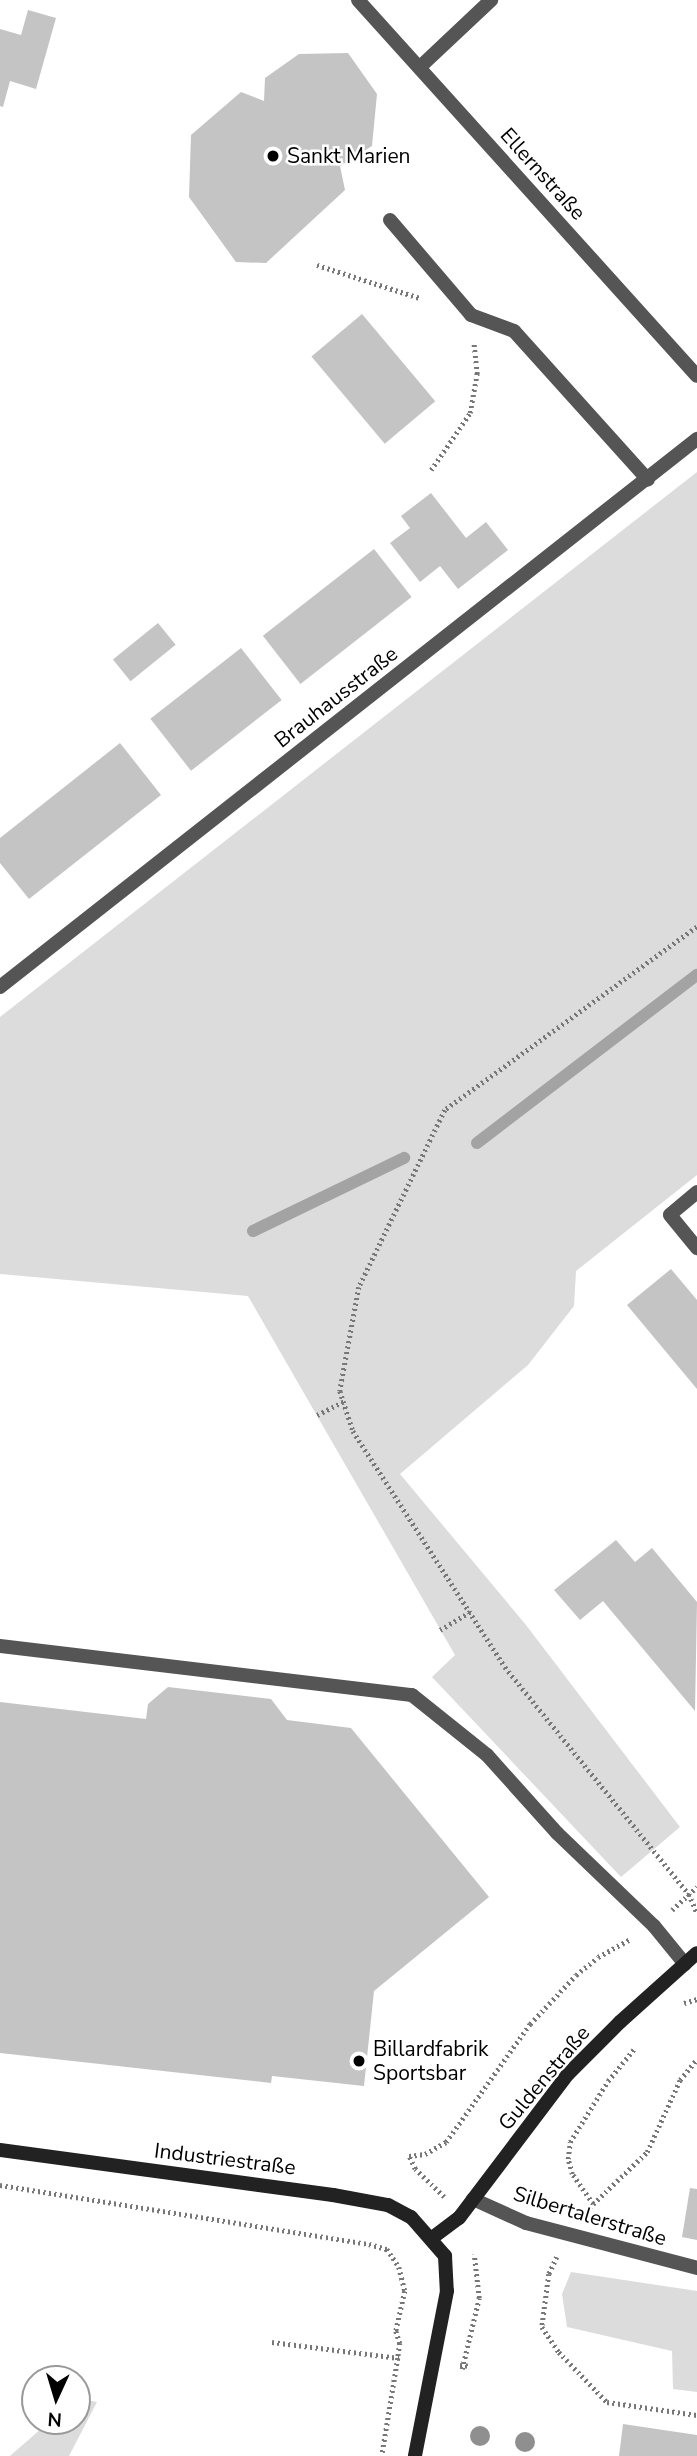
<!DOCTYPE html>
<html>
<head>
<meta charset="utf-8">
<style>
	body { margin:0 }
	#map { position:relative; width:697px; height:2456px; overflow:hidden; background:#fff; font-family:"Nunito Sans",sans-serif }
	div>[style] { position:absolute }
	.green>* { inset:0; background:#dcdcdc }
	.stream>* { height:12px; margin:-6px; padding:0 6px; transform-origin:6px; border-radius:6px; background:#a3a3a3 }
	.building>* { inset:0; background:#c4c4c4; transform-origin:0 0 }
	.path>* { height:4.5px; margin-top:-2.25px; transform-origin:0; background:repeating-linear-gradient(90deg,#777 0 2px,transparent 0 5.5px) }
	.lane>* { height:14px; margin:-7px; padding:0 7px; transform-origin:7px; border-radius:7px; background:#555 }
	.street>* { height:14px; margin:-7px; padding:0 7px; transform-origin:7px; border-radius:7px; background:#555 }
	.secondary>* { height:14px; margin:-7px; padding:0 7px; transform-origin:7px; border-radius:7px; background:#222 }
	.trees>* { width:20px; height:20px; margin:-10px; border-radius:50%; background:#8f8f8f }
	.dots>* { width:19px; height:19px; translate:-50% -50%; box-sizing:border-box; border:4px solid #fff; border-radius:50% }
	span { translate:-50% -50%; white-space:nowrap; text-align:center; line-height:1.15; -webkit-text-stroke:5px #fff; paint-order:stroke }
	.poi-label { font-size:21px; color:#000 }
	.left { translate:0 -50%; text-align:left }
	.street-label { font-size:21px; color:#000 }
	.north { position:absolute; left:21px; top:2365px; width:70px; height:70px; box-sizing:border-box; background:#fff; border:2px solid #999; border-radius:50%; rotate:184deg; font-size:19px; font-weight:700; line-height:28px; text-align:center; color:#000 }
	.north::after { content:''; display:block; margin:auto; width:24px; height:32px; background:#000; clip-path:polygon(50% 0,100% 100%,50% 72%,0 100%) }
</style>
</head>
<body>
<div id="map">
	<div class="green">
		<div style="clip-path:polygon(697px 472px,697px 1175px,576px 1271px,574px 1306px,528px 1365px,400px 1474px,526px 1625px,680px 1827px,621px 1877px,432px 1677px,455px 1655px,248px 1296px,0 1274px,0 1017px)"></div>
		<div style="clip-path:polygon(571px 2272px,697px 2291px,697px 2392px,673px 2389px,672px 2351px,567px 2327px,562px 2294px)"></div>
		<div style="clip-path:polygon(77px 2398px,97px 2402px,69px 2456px,10px 2456px,50px 2421px,77px 2421px)"></div>
	</div>
	<div class="stream">
		<div style="left:477px;top:1143px;width:277px;rotate:-37.4deg"></div>
		<div style="left:253px;top:1231px;width:168px;rotate:-25.8deg"></div>
	</div>
	<div class="building">
		<div style="clip-path:polygon(28px 10px,56px 18px,36px 89px,10px 81px,3px 107px,0 106px,0 29px,21px 35px)"></div>
		<div style="clip-path:polygon(348px 53px,377px 94px,372px 146px,340px 166px,345px 190px,266px 263px,236px 262px,189px 197px,191px 135px,241px 92px,264px 101px,265px 78px,299px 54px)"></div>
		<div style="left:362px;top:314px;width:114px;height:66px;rotate:50deg"></div>
		<div style="clip-path:polygon(431px 493px,466px 538px,486px 522px,508px 550px,458px 589px,440px 566px,420px 582px,390px 543px,410px 528px,401px 516px)"></div>
		<div style="left:374px;top:549px;width:61px;height:141px;rotate:52deg"></div>
		<div style="left:158px;top:623px;width:28px;height:58px;rotate:51deg"></div>
		<div style="left:241px;top:648px;width:66px;height:115px;rotate:52deg"></div>
		<div style="clip-path:polygon(120px 743px,161px 795px,29px 899px,0 863px,0 838px)"></div>
		<div style="clip-path:polygon(671px 1269px,697px 1300px,697px 1389px,627px 1305px)"></div>
		<div style="clip-path:polygon(616px 1540px,635px 1562px,652px 1548px,697px 1602px,695px 1711px,603px 1601px,580px 1620px,554px 1590px)"></div>
		<div style="clip-path:polygon(168px 1687px,271px 1699px,287px 1720px,351px 1728px,489px 1897px,374px 1991px,364px 2086px,272px 2076px,271px 2083px,0 2053px,0 1702px,146px 1719px,148px 1704px)"></div>
		<div style="clip-path:polygon(690px 2188px,697px 2189px,697px 2240px,682px 2237px)"></div>
		<div style="clip-path:polygon(623px 2424px,697px 2435px,697px 2456px,619px 2456px)"></div>
	</div>
	<div class="path">
		<div style="left:317px;top:265px;width:108px;rotate:17.8deg"></div>
		<div style="left:431px;top:470px;width:69px;rotate:-55.6deg"></div>
		<div style="left:470px;top:413px;width:40px;rotate:-80deg"></div>
		<div style="left:477px;top:374px;width:31px;rotate:-96deg"></div>
		<div style="left:697px;top:927px;width:311px;rotate:144deg"></div>
		<div style="left:445px;top:1110px;width:197px;rotate:115.9deg"></div>
		<div style="left:359px;top:1287px;width:106px;rotate:100.4deg"></div>
		<div style="left:340px;top:1391px;width:42px;rotate:72deg"></div>
		<div style="left:353px;top:1431px;width:281px;rotate:57.2deg"></div>
		<div style="left:505px;top:1667px;width:292px;rotate:51deg"></div>
		<div style="left:689px;top:1894px;width:21px;rotate:67deg"></div>
		<div style="left:317px;top:1415px;width:30px;rotate:-27deg"></div>
		<div style="left:440px;top:1630px;width:35px;rotate:-31deg"></div>
		<div style="left:672px;top:1910px;width:34px;rotate:-43deg"></div>
		<div style="left:684px;top:2003px;width:14px;rotate:-17deg"></div>
		<div style="left:0;top:2185px;width:374px;rotate:9.1deg"></div>
		<div style="left:369px;top:2244px;width:19px;rotate:16deg"></div>
		<div style="left:387px;top:2249px;width:22px;rotate:56deg"></div>
		<div style="left:399px;top:2267px;width:25px;rotate:76deg"></div>
		<div style="left:405px;top:2291px;width:41px;rotate:102.7deg"></div>
		<div style="left:396px;top:2331px;width:13px;rotate:72deg"></div>
		<div style="left:400px;top:2343px;width:15px;rotate:98deg"></div>
		<div style="left:398px;top:2358px;width:99px;rotate:99.3deg"></div>
		<div style="left:444px;top:2197px;width:40px;rotate:-136deg"></div>
		<div style="left:415px;top:2169px;width:14px;rotate:-115deg"></div>
		<div style="left:409px;top:2156px;width:16px;rotate:-7deg"></div>
		<div style="left:425px;top:2154px;width:24px;rotate:-30deg"></div>
		<div style="left:446px;top:2142px;width:145px;rotate:-54.6deg"></div>
		<div style="left:530px;top:2024px;width:67px;rotate:-46.8deg"></div>
		<div style="left:576px;top:1975px;width:28px;rotate:-39deg"></div>
		<div style="left:598px;top:1957px;width:37px;rotate:-29deg"></div>
		<div style="left:593px;top:2204px;width:75px;rotate:-43.9deg"></div>
		<div style="left:647px;top:2152px;width:79px;rotate:-65.4deg"></div>
		<div style="left:680px;top:2080px;width:27px;rotate:-51deg"></div>
		<div style="left:586px;top:2212px;width:11px;rotate:-49deg"></div>
		<div style="left:593px;top:2204px;width:37px;rotate:-125deg"></div>
		<div style="left:572px;top:2174px;width:16px;rotate:-105deg"></div>
		<div style="left:568px;top:2159px;width:17px;rotate:-83deg"></div>
		<div style="left:570px;top:2142px;width:72px;rotate:-58.1deg"></div>
		<div style="left:608px;top:2081px;width:41px;rotate:-50.9deg"></div>
		<div style="left:557px;top:2257px;width:19px;rotate:115deg"></div>
		<div style="left:549px;top:2274px;width:53px;rotate:97.5deg"></div>
		<div style="left:542px;top:2327px;width:30px;rotate:56deg"></div>
		<div style="left:559px;top:2352px;width:69px;rotate:46.2deg"></div>
		<div style="left:607px;top:2402px;width:91px;rotate:8.2deg"></div>
		<div style="left:272px;top:2342px;width:128px;rotate:7.2deg"></div>
		<div style="left:460px;top:2365px;width:11px;rotate:5deg"></div>
		<div style="left:462px;top:2369px;width:73px;rotate:-76.5deg"></div>
		<div style="left:479px;top:2298px;width:44px;rotate:-96.5deg"></div>
	</div>
	<div class="lane">
		<div style="left:390px;top:220px;width:125px;rotate:49.5deg"></div>
		<div style="left:471px;top:315px;width:46px;rotate:20.4deg"></div>
		<div style="left:514px;top:331px;width:200px;rotate:48deg"></div>
		<div style="left:0;top:1646px;width:415px;rotate:6.8deg"></div>
		<div style="left:412px;top:1695px;width:96px;rotate:38.7deg"></div>
		<div style="left:487px;top:1755px;width:105px;rotate:48.1deg"></div>
		<div style="left:557px;top:1833px;width:134px;rotate:43.8deg"></div>
		<div style="left:654px;top:1926px;width:49px;rotate:50.8deg"></div>
	</div>
	<div class="street">
		<div style="left:358px;top:0;width:506px;rotate:47.96deg"></div>
		<div style="left:420px;top:67px;width:98px;rotate:-43.3deg"></div>
		<div style="left:0;top:987px;width:887px;rotate:-38.18deg"></div>
		<div style="left:697px;top:1192px;width:35px;rotate:140deg"></div>
		<div style="left:670px;top:1215px;width:43px;rotate:50.7deg"></div>
		<div style="left:473px;top:2199px;width:58px;rotate:24.4deg"></div>
		<div style="left:526px;top:2223px;width:177px;rotate:14.7deg"></div>
	</div>
	<div class="secondary">
		<div style="left:0;top:2150px;width:336px;rotate:7.7deg"></div>
		<div style="left:333px;top:2195px;width:56px;rotate:10.3deg"></div>
		<div style="left:388px;top:2205px;width:26px;rotate:28deg"></div>
		<div style="left:411px;top:2217px;width:52px;rotate:48.9deg"></div>
		<div style="left:445px;top:2256px;width:35px;rotate:87deg"></div>
		<div style="left:447px;top:2291px;width:168px;rotate:101deg"></div>
		<div style="left:432px;top:2238px;width:34px;rotate:-37deg"></div>
		<div style="left:459px;top:2218px;width:181px;rotate:-52.9deg"></div>
		<div style="left:568px;top:2074px;width:74px;rotate:-45deg"></div>
		<div style="left:620px;top:2022px;width:103px;rotate:-41.9deg"></div>
	</div>
	<div class="trees">
		<div style="left:480px;top:2436px"></div>
		<div style="left:525px;top:2442px"></div>
	</div>
	<div class="dots">
		<div style="left:273px;top:156px;background:#000"></div>
		<div style="left:359px;top:2061px;background:#000"></div>
	</div>
	<div class="poi-label">
		<span class="left" style="left:287px;top:156px">Sankt Marien</span>
		<span class="left" style="left:373px;top:2061px">Billardfabrik<br>Sportsbar</span>
	</div>
	<div class="street-label">
		<span style="left:543px;top:174px;rotate:48deg">Ellernstraße</span>
		<span style="left:336px;top:697px;rotate:-38deg">Brauhausstraße</span>
		<span style="left:544px;top:2078px;rotate:-50deg">Guldenstraße</span>
		<span style="left:225px;top:2159px;rotate:7deg">Industriestraße</span>
		<span style="left:590px;top:2216px;rotate:17deg">Silbertalerstraße</span>
	</div>
	<div class="north">N</div>
</div>
</body>
</html>
